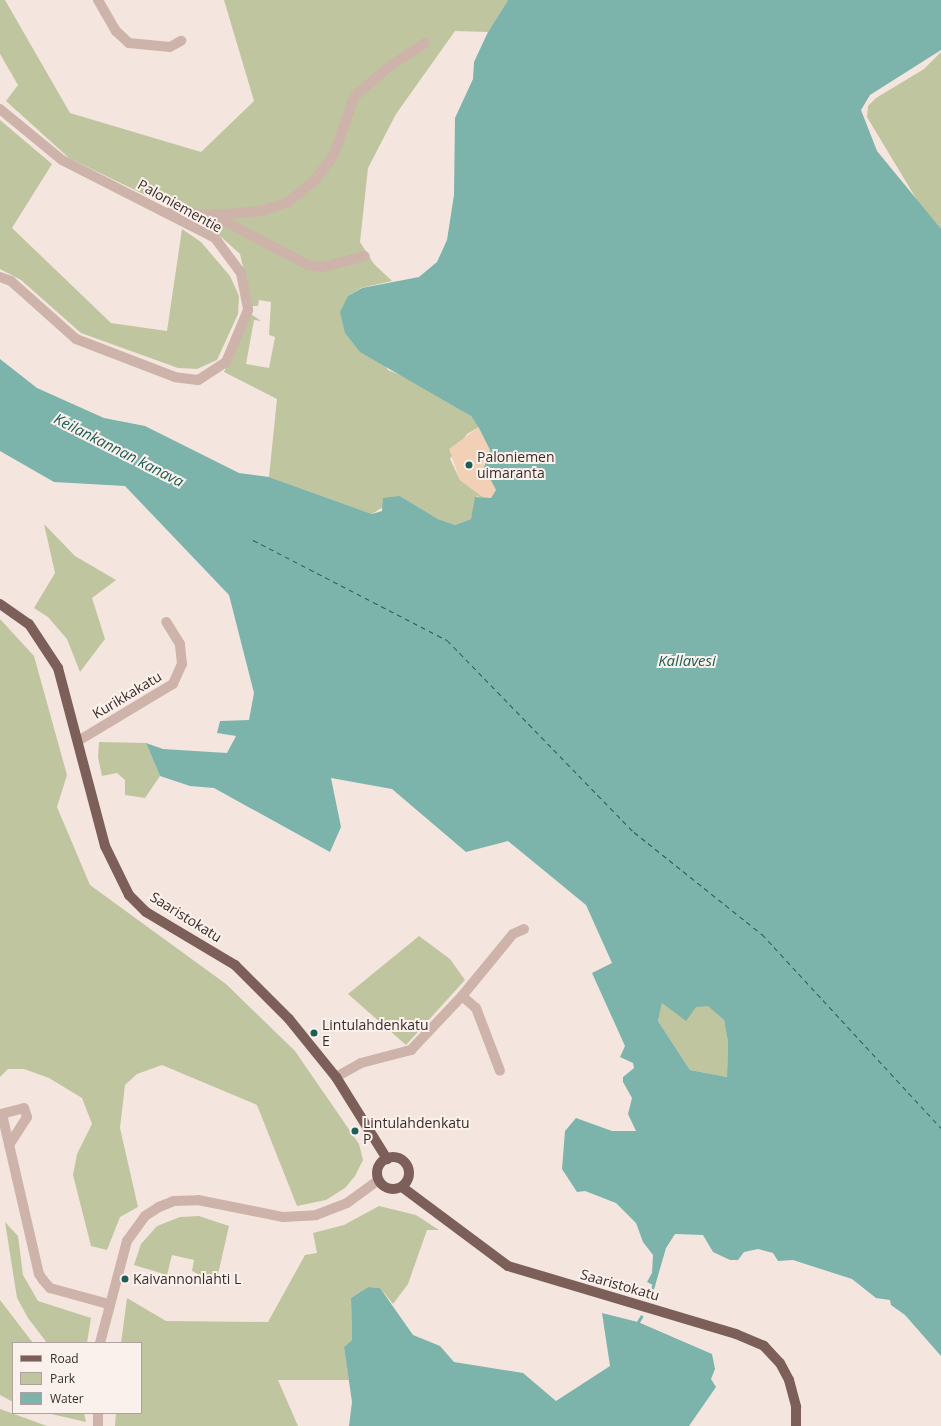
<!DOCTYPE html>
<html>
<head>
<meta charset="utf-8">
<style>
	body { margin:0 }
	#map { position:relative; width:941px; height:1426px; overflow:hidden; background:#f4e6df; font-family:"Open Sans",sans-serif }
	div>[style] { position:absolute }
	.green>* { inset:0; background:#bfc59e }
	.sand>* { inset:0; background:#f1d0b5 }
	.water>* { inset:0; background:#7cb3ab }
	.stream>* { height:2.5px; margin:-1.25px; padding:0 1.25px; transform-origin:1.25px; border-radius:1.25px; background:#7cb3ab }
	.ferry>* { height:1px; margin-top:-0.5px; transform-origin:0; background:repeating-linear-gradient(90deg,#1c5f57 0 5px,transparent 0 9px) }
	.minor>* { height:10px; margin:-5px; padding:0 5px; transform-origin:5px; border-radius:5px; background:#ceb3aa }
	.major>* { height:10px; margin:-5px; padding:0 5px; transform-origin:5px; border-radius:5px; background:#7d5f5a }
	.major>.ring { margin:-5px; padding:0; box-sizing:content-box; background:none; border:10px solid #7d5f5a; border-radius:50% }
	.dots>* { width:11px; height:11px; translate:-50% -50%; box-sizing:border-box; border:2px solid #fbf1ec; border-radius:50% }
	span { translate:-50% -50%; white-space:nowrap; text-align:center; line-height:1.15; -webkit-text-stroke:4px #fbf1ec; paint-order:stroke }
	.street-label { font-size:14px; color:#3b2c2a }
	.poi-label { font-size:14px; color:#3b2c2a }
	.left { translate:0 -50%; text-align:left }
	.water-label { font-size:15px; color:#1c5f57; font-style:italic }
	.legend { position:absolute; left:12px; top:1342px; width:130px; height:72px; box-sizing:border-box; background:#fbf1ec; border:1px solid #aea29e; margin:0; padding:5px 7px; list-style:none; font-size:12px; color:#3b2c2a }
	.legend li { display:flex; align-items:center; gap:8px; height:20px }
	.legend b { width:20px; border:1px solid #aea29e }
</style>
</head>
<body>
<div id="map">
	<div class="green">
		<div style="clip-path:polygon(0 0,5px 0,70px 113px,201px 152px,254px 101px,224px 0,508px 0,488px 32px,455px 31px,396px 114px,368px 168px,360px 242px,374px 264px,392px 281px,361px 288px,348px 296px,388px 370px,415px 381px,471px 416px,479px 427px,467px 434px,450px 459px,460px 480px,487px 500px,477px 496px,471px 519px,455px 525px,438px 519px,400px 496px,372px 514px,269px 477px,277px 399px,224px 372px,251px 314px,261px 321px,254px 320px,246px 364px,269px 368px,275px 337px,269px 335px,271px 302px,259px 300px,258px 306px,252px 306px,240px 254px,209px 226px,69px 158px,6px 101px,18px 85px,0 54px)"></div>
		<div style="clip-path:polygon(941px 52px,941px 240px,867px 117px,868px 106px,876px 98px,924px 69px)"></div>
		<div style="clip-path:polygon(0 120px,52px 164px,12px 228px,111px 323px,167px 331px,182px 229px,201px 242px,230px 276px,239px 296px,238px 314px,217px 360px,197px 369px,178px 368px,81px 333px,21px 280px,0 269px)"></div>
		<div style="clip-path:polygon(44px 524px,75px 556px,116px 580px,92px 598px,105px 639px,80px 672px,67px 639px,48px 617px,34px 608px,55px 573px)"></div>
		<div style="clip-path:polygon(0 619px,34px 656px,67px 775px,57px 807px,90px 885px,226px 984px,295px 1051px,359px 1144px,363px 1160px,355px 1176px,345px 1188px,326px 1200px,297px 1206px,257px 1105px,162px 1065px,137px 1074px,125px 1085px,120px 1128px,138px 1207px,120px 1217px,107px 1250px,91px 1246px,73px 1175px,77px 1154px,92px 1124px,82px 1098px,49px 1078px,24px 1069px,8px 1069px,0 1077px)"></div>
		<div style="clip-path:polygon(99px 742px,146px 743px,160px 776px,145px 798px,125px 795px,125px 780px,117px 773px,102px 776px,98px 757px)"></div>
		<div style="clip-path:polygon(419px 936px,450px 959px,465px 980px,406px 1045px,348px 994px)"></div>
		<div style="clip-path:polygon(662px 1003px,709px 1006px,724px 1020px,728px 1042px,727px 1077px,690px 1070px,658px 1021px)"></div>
		<div style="clip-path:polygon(379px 1206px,416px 1215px,439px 1230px,427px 1230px,408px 1284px,393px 1304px,380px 1288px,368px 1287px,351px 1298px,352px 1340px,344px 1347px,349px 1380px,278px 1380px,298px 1426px,115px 1426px,116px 1413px,141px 1413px,141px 1343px,121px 1343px,127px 1298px,166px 1321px,268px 1322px,305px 1255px,317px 1253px,313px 1233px,344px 1225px)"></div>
		<div style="clip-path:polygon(199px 1216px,229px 1226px,216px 1283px,192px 1271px,194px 1260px,172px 1255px,167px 1275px,134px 1265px,141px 1244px,157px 1226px,180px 1217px)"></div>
		<div style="clip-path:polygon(5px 1222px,18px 1236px,23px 1275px,38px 1301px,91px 1318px,87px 1343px,47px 1343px,28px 1318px,17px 1298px)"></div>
		<div style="clip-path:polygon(0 1300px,33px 1343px,13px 1343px,13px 1402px,0 1395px)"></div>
		<div style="clip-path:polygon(0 1409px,47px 1426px,0 1426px)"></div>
		<div style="clip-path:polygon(47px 1413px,84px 1413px,86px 1422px)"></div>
	</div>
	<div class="sand">
		<div style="clip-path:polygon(479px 427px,490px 450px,483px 463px,496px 490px,495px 495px,487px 500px,460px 480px,449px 449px)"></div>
	</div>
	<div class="water">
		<div style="clip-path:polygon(evenodd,508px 0,941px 0,941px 50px,870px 95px,861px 110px,877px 151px,941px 229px,941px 1356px,905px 1315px,891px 1305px,890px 1300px,876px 1298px,852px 1279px,793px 1260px,778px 1261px,773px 1253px,758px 1249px,744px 1252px,738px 1260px,730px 1260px,713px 1252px,703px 1235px,675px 1234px,666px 1248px,655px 1286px,647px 1282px,652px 1273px,653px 1255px,643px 1242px,636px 1223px,616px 1203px,585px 1191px,577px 1192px,562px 1169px,565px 1131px,576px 1118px,612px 1131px,636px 1131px,628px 1114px,632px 1098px,623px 1082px,623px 1077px,634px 1068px,633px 1063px,620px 1057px,625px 1046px,592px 973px,612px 963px,586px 905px,508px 841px,466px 852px,392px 789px,331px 778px,341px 827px,330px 852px,214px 788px,190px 786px,160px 776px,146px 743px,163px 749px,227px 753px,236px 736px,217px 733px,220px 721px,249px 720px,254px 693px,229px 595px,125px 486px,54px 482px,0 451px,0 359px,37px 388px,104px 418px,145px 426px,239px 473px,269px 477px,372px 514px,382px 511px,383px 498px,400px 496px,438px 519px,455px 525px,471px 519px,475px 497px,491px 498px,496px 490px,484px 467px,490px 450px,479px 428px,471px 416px,360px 352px,345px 333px,340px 312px,348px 296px,362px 288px,419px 277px,437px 262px,447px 240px,454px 195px,455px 118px,473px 79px,474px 62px,488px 32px,508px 0,662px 1003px,686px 1021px,696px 1007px,708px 1006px,724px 1020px,728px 1042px,727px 1077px,690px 1070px,658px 1021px,662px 1003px)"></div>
		<div style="clip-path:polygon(368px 1287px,380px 1288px,413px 1335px,440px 1346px,454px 1362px,523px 1373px,556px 1401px,610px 1366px,602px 1313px,638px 1322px,712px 1354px,715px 1369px,711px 1379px,716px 1387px,689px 1426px,349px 1426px,352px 1402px,344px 1347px,352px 1340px,351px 1298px)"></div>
	</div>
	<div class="stream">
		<div style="left:650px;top:1292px;width:7px;rotate:-63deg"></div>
		<div style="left:638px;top:1322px;width:6px;rotate:-59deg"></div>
	</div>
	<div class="ferry">
		<div style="left:253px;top:540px;width:218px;rotate:27.3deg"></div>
		<div style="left:447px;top:640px;width:268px;rotate:45.8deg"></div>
		<div style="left:634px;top:832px;width:164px;rotate:38.6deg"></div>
		<div style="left:762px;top:934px;width:264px;rotate:47.3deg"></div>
	</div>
	<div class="minor">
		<div style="left:98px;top:0;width:36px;rotate:60deg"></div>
		<div style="left:116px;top:31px;width:18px;rotate:43deg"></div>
		<div style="left:129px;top:43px;width:41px;rotate:5.6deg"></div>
		<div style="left:170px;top:47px;width:13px;rotate:-29deg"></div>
		<div style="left:0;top:109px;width:80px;rotate:39.4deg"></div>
		<div style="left:62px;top:160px;width:172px;rotate:27deg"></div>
		<div style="left:215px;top:238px;width:44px;rotate:53.4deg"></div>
		<div style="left:241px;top:273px;width:38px;rotate:79deg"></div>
		<div style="left:248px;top:310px;width:56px;rotate:112.9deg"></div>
		<div style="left:226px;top:362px;width:33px;rotate:147deg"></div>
		<div style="left:198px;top:380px;width:23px;rotate:-173deg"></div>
		<div style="left:175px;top:377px;width:106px;rotate:-159deg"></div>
		<div style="left:76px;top:339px;width:87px;rotate:-138.3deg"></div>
		<div style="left:11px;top:281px;width:12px;rotate:-160deg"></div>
		<div style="left:170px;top:212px;width:43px;rotate:4deg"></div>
		<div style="left:213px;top:215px;width:48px;rotate:-4.8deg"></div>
		<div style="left:261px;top:211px;width:28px;rotate:-18deg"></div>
		<div style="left:288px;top:202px;width:35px;rotate:-39deg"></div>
		<div style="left:315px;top:180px;width:31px;rotate:-53deg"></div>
		<div style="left:334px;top:155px;width:61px;rotate:-71deg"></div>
		<div style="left:354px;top:97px;width:43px;rotate:-41.2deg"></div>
		<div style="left:386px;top:69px;width:47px;rotate:-33.7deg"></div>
		<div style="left:213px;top:215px;width:107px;rotate:27.8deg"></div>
		<div style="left:308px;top:265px;width:14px;rotate:8deg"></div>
		<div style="left:322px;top:267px;width:44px;rotate:-14.3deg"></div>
		<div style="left:78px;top:741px;width:111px;rotate:-31deg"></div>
		<div style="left:173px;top:684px;width:22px;rotate:-66deg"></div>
		<div style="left:182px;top:664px;width:20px;rotate:-96deg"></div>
		<div style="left:180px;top:644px;width:26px;rotate:-122deg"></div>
		<div style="left:462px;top:996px;width:18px;rotate:41deg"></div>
		<div style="left:476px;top:1008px;width:67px;rotate:69.1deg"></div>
		<div style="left:336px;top:1077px;width:29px;rotate:-29deg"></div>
		<div style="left:361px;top:1063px;width:52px;rotate:-14.6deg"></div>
		<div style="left:411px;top:1050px;width:74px;rotate:-46.6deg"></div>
		<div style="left:462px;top:996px;width:80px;rotate:-50.6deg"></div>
		<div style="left:513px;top:934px;width:12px;rotate:-24deg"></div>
		<div style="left:9px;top:1145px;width:33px;rotate:-57deg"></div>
		<div style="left:27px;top:1117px;width:9px;rotate:-108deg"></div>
		<div style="left:24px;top:1108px;width:23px;rotate:165deg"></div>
		<div style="left:2px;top:1114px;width:164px;rotate:77deg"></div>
		<div style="left:39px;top:1274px;width:7px;rotate:56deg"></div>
		<div style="left:43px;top:1280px;width:11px;rotate:49deg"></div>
		<div style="left:50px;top:1288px;width:60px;rotate:15.4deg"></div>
		<div style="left:100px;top:1343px;width:106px;rotate:-75.2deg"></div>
		<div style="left:127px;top:1241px;width:31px;rotate:-54deg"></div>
		<div style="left:145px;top:1216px;width:17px;rotate:-33deg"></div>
		<div style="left:159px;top:1207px;width:16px;rotate:-22deg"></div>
		<div style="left:174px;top:1201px;width:24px;rotate:-2deg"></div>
		<div style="left:198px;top:1200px;width:87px;rotate:11.3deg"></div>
		<div style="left:283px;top:1217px;width:33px;rotate:-3deg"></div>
		<div style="left:316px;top:1215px;width:33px;rotate:-21deg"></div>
		<div style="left:347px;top:1203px;width:39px;rotate:-36deg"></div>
		<div style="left:98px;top:1426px;width:13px;rotate:-90deg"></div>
	</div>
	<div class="major">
		<div style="left:0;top:604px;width:35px;rotate:35deg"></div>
		<div style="left:29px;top:624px;width:53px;rotate:56.6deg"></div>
		<div style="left:58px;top:668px;width:184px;rotate:75.2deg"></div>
		<div style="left:105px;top:846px;width:55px;rotate:63.9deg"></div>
		<div style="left:129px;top:895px;width:24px;rotate:45deg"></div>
		<div style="left:146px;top:912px;width:104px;rotate:30.8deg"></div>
		<div style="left:235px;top:965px;width:76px;rotate:45deg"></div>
		<div style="left:289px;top:1019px;width:75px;rotate:51deg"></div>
		<div style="left:336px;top:1077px;width:97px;rotate:58.1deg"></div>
		<div class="ring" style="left:377px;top:1157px;width:22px;height:22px"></div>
		<div style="left:402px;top:1187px;width:132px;rotate:36.7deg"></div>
		<div style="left:508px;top:1266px;width:238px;rotate:16.6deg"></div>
		<div style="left:736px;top:1334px;width:30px;rotate:23deg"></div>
		<div style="left:764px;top:1346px;width:23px;rotate:47deg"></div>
		<div style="left:780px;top:1363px;width:19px;rotate:62deg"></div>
		<div style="left:789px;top:1380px;width:28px;rotate:75deg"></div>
		<div style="left:796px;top:1407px;width:19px;rotate:90deg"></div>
	</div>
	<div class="dots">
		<div style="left:469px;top:465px;background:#1c5f57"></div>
		<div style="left:314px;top:1033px;background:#1c5f57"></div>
		<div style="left:355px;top:1131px;background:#1c5f57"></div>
		<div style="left:125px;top:1279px;background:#1c5f57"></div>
	</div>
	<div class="street-label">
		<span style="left:180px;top:206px;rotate:29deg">Paloniementie</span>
		<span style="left:127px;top:695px;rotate:-31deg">Kurikkakatu</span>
		<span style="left:186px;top:917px;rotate:32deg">Saaristokatu</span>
		<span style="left:620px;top:1285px;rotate:16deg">Saaristokatu</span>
	</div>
	<div class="poi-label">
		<span class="left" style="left:477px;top:465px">Paloniemen<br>uimaranta</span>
		<span class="left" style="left:322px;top:1033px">Lintulahdenkatu<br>E</span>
		<span class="left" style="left:363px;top:1131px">Lintulahdenkatu<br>P</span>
		<span class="left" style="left:133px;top:1279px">Kaivannonlahti L</span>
	</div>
	<div class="water-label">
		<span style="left:119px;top:450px;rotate:27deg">Keilankannan kanava</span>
		<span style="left:687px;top:661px">Kallavesi</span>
	</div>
	<ul class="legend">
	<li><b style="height:5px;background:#7d5f5a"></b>Road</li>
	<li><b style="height:11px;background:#bfc59e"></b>Park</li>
	<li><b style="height:11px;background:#7cb3ab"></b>Water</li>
	</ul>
</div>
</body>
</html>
